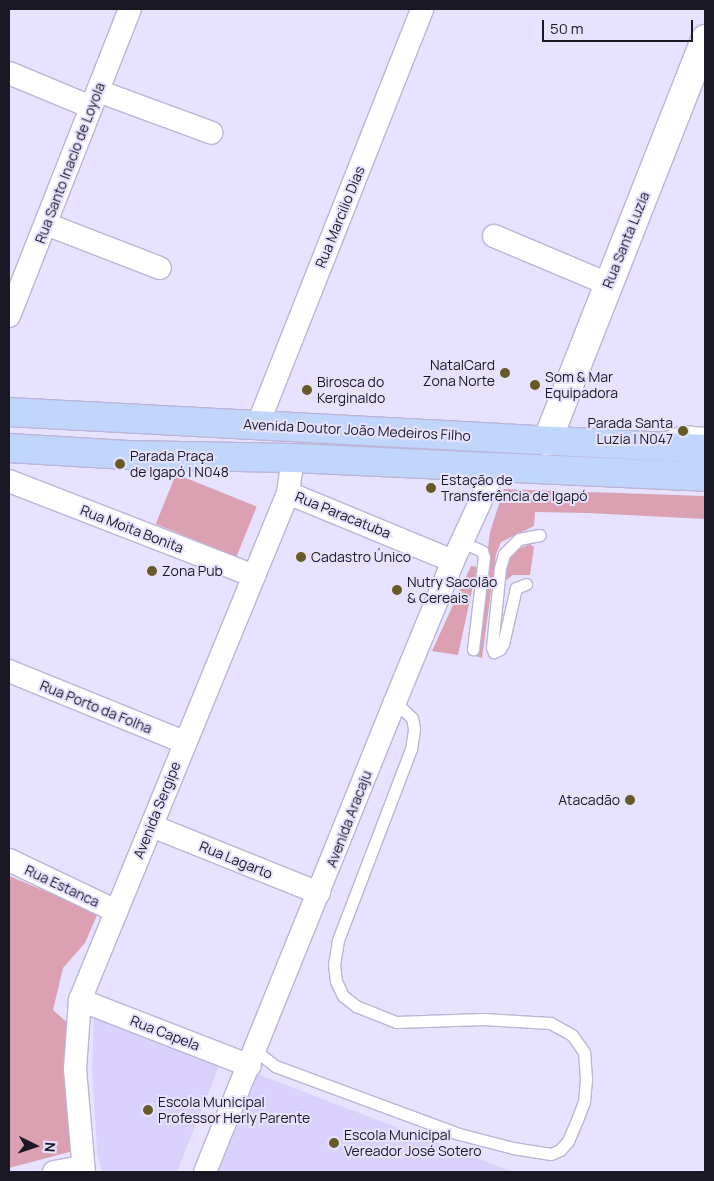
<!DOCTYPE html>
<html>
<head>
<meta charset="utf-8">
<style>
	body { margin:0 }
	#map { position:relative; width:714px; height:1181px; overflow:hidden; background:#e7e2ff; font-family:Manrope,sans-serif }
	div>[style] { position:absolute }
	.built>* { inset:0; background:#dad2fd }
	.green>* { inset:0; background:#dba0b2; transform-origin:0 0 }
	.roads { filter:drop-shadow(1px 0 #bbb4d7) drop-shadow(-1px 0 #bbb4d7) drop-shadow(0 1px #bbb4d7) drop-shadow(0 -1px #bbb4d7) }
	.lane>* { height:11px; margin:-5.5px; padding:0 5.5px; transform-origin:5.5px; border-radius:5.5px; background:#fff }
	.street>* { height:22px; margin:-11px; padding:0 11px; transform-origin:11px; border-radius:11px; background:#fff }
	.secondary>* { height:28px; margin:-14px; padding:0 14px; transform-origin:14px; border-radius:14px; background:#fff }
	.primary>* { height:28px; margin:-14px; padding:0 14px; transform-origin:14px; border-radius:14px; background:#c0d6fb }
	.dots>* { width:14px; height:14px; translate:-50% -50%; box-sizing:border-box; border:2px solid #e7e2ff; border-radius:50% }
	span { translate:-50% -50%; white-space:nowrap; text-align:center; line-height:1.15; -webkit-text-stroke:4px #e7e2ff; paint-order:stroke }
	.street-label { font-size:14px; color:#1a1825 }
	.poi-label { font-size:14px; color:#1a1825 }
	.right { translate:-100% -50%; text-align:right }
	.left { translate:0 -50%; text-align:left }
	.frame { position:absolute; inset:0; border:10px solid #1a1825; pointer-events:none }
	.north { position:absolute; left:10px; top:1121px; width:50px; height:50px; -webkit-text-stroke:4px #e7e2ff; paint-order:stroke; rotate:94deg; font-size:14px; font-weight:700; line-height:20px; text-align:center; color:#1a1825 }
	.north::after { content:''; display:block; margin:auto; width:18px; height:22px; background:#1a1825; clip-path:polygon(50% 0,100% 100%,50% 72%,0 100%) }
	.scale { position:absolute; left:542px; top:20px; width:151px; height:22px; box-sizing:border-box; border:2px solid #1a1825; border-top:0; padding-left:6px; font-size:15px; line-height:18px; white-space:nowrap; color:#1a1825; -webkit-text-stroke:4px #e7e2ff; paint-order:stroke }
</style>
</head>
<body>
<div id="map">
	<div class="built">
		<div style="clip-path:polygon(94px 1014px,219px 1066px,177px 1172px,102px 1172px,97px 1152px,92px 1069px)"></div>
		<div style="clip-path:polygon(257px 1074px,514px 1172px,218px 1172px)"></div>
	</div>
	<div class="green">
		<div style="left:176px;top:474px;width:87px;height:54px;rotate:22deg"></div>
		<div style="clip-path:polygon(504px 489px,705px 496px,705px 519px,588px 513px,535px 512px,534px 526px,501px 542px,496px 554px,482px 658px,475px 656px,490px 532px)"></div>
		<div style="clip-path:polygon(530px 544px,534px 547px,530px 575px,513px 575px,506px 580px,503px 587px,504px 560px,516px 550px)"></div>
		<div style="clip-path:polygon(471px 566px,477px 567px,458px 655px,432px 651px)"></div>
		<div style="clip-path:polygon(9px 876px,98px 913px,85px 943px,63px 968px,53px 1010px,70px 1025px,73px 1151px,9px 1168px)"></div>
	</div>
	<div class="roads">
		<div class="lane">
			<div style="left:659px;top:440px;width:26px;rotate:-21deg"></div>
			<div style="left:683px;top:431px;width:22px;rotate:5deg"></div>
			<div style="left:462px;top:542px;width:22px;rotate:24deg"></div>
			<div style="left:482px;top:551px;width:6px;rotate:72deg"></div>
			<div style="left:484px;top:557px;width:93px;rotate:96.8deg"></div>
			<div style="left:526px;top:584px;width:11px;rotate:158deg"></div>
			<div style="left:516px;top:588px;width:57px;rotate:103.1deg"></div>
			<div style="left:503px;top:644px;width:6px;rotate:121deg"></div>
			<div style="left:500px;top:649px;width:7px;rotate:153deg"></div>
			<div style="left:494px;top:652px;width:5px;rotate:-112deg"></div>
			<div style="left:492px;top:647px;width:79px;rotate:-84.2deg"></div>
			<div style="left:500px;top:568px;width:15px;rotate:-74deg"></div>
			<div style="left:504px;top:554px;width:21px;rotate:-45deg"></div>
			<div style="left:519px;top:539px;width:21px;rotate:-11deg"></div>
			<div style="left:256px;top:1051px;width:24px;rotate:38deg"></div>
			<div style="left:275px;top:1066px;width:196px;rotate:20.3deg"></div>
			<div style="left:459px;top:1134px;width:56px;rotate:14.5deg"></div>
			<div style="left:513px;top:1148px;width:38px;rotate:9deg"></div>
			<div style="left:551px;top:1154px;width:10px;rotate:-24deg"></div>
			<div style="left:560px;top:1150px;width:12px;rotate:-48deg"></div>
			<div style="left:568px;top:1141px;width:23px;rotate:-67deg"></div>
			<div style="left:577px;top:1120px;width:19px;rotate:-69deg"></div>
			<div style="left:584px;top:1102px;width:23px;rotate:-85deg"></div>
			<div style="left:586px;top:1079px;width:27px;rotate:-94deg"></div>
			<div style="left:584px;top:1052px;width:21px;rotate:-125deg"></div>
			<div style="left:572px;top:1035px;width:25px;rotate:-151deg"></div>
			<div style="left:550px;top:1023px;width:67px;rotate:-176.6deg"></div>
			<div style="left:483px;top:1019px;width:87px;rotate:178deg"></div>
			<div style="left:396px;top:1022px;width:43px;rotate:-158.2deg"></div>
			<div style="left:356px;top:1006px;width:16px;rotate:-142deg"></div>
			<div style="left:343px;top:996px;width:17px;rotate:-115deg"></div>
			<div style="left:336px;top:981px;width:16px;rotate:-97deg"></div>
			<div style="left:334px;top:965px;width:25px;rotate:-81deg"></div>
			<div style="left:338px;top:940px;width:204px;rotate:-69.1deg"></div>
			<div style="left:411px;top:749px;width:20px;rotate:-81deg"></div>
			<div style="left:414px;top:729px;width:11px;rotate:-100deg"></div>
			<div style="left:412px;top:718px;width:23px;rotate:-137deg"></div>
		</div>
		<div class="street">
			<div style="left:9px;top:73px;width:89px;rotate:22.5deg"></div>
			<div style="left:98px;top:91px;width:121px;rotate:20.2deg"></div>
			<div style="left:46px;top:224px;width:122px;rotate:21.1deg"></div>
			<div style="left:494px;top:236px;width:124px;rotate:22.8deg"></div>
			<div style="left:9px;top:316px;width:330px;rotate:-68.5deg"></div>
			<div style="left:258px;top:424px;width:446px;rotate:-68.4deg"></div>
			<div style="left:9px;top:481px;width:263px;rotate:21.2deg"></div>
			<div style="left:288px;top:493px;width:178px;rotate:22.4deg"></div>
			<div style="left:9px;top:671px;width:189px;rotate:22.1deg"></div>
			<div style="left:152px;top:826px;width:180px;rotate:21.9deg"></div>
			<div style="left:9px;top:860px;width:119px;rotate:25.5deg"></div>
			<div style="left:80px;top:1000px;width:182px;rotate:21.2deg"></div>
			<div style="left:54px;top:1172px;width:28px;rotate:-10deg"></div>
			<div style="left:84px;top:1172px;width:103px;rotate:-95deg"></div>
			<div style="left:75px;top:1069px;width:69px;rotate:-85.9deg"></div>
			<div style="left:80px;top:1000px;width:548px;rotate:-67.69deg"></div>
			<div style="left:288px;top:493px;width:35px;rotate:-82deg"></div>
			<div style="left:205px;top:1172px;width:507px;rotate:-67.99deg"></div>
			<div style="left:395px;top:702px;width:152px;rotate:-67.6deg"></div>
			<div style="left:453px;top:561px;width:102px;rotate:-65.2deg"></div>
		</div>
		<div class="secondary">
			<div style="left:547px;top:441px;width:432px;rotate:-68.5deg"></div>
		</div>
		<div class="primary">
			<div style="left:9px;top:412px;width:697px;rotate:3.04deg"></div>
			<div style="left:9px;top:448px;width:118px;rotate:3.4deg"></div>
			<div style="left:127px;top:455px;width:166px;rotate:1deg"></div>
			<div style="left:293px;top:458px;width:412px;rotate:2.6deg"></div>
		</div>
	</div>
	<div class="dots">
		<div style="left:505px;top:373px;background:#665a27"></div>
		<div style="left:535px;top:385px;background:#665a27"></div>
		<div style="left:307px;top:390px;background:#665a27"></div>
		<div style="left:683px;top:431px;background:#665a27"></div>
		<div style="left:120px;top:464px;background:#665a27"></div>
		<div style="left:431px;top:488px;background:#665a27"></div>
		<div style="left:301px;top:557px;background:#665a27"></div>
		<div style="left:152px;top:571px;background:#665a27"></div>
		<div style="left:397px;top:590px;background:#665a27"></div>
		<div style="left:630px;top:800px;background:#665a27"></div>
		<div style="left:148px;top:1110px;background:#665a27"></div>
		<div style="left:334px;top:1143px;background:#665a27"></div>
	</div>
	<div class="street-label">
		<span style="left:70px;top:163px;rotate:-69deg">Rua Santo Inacio de Loyola</span>
		<span style="left:340px;top:217px;rotate:-68deg">Rua Marcilio Dias</span>
		<span style="left:626px;top:240px;rotate:-68deg">Rua Santa Luzia</span>
		<span style="left:357px;top:430px;rotate:3deg">Avenida Doutor João Medeiros Filho</span>
		<span style="left:343px;top:515px;rotate:22deg">Rua Paracatuba</span>
		<span style="left:132px;top:529px;rotate:21deg">Rua Moita Bonita</span>
		<span style="left:96px;top:707px;rotate:22deg">Rua Porto da Folha</span>
		<span style="left:157px;top:810px;rotate:-68deg">Avenida Sergipe</span>
		<span style="left:349px;top:819px;rotate:-69deg">Avenida Aracaju</span>
		<span style="left:236px;top:860px;rotate:22deg">Rua Lagarto</span>
		<span style="left:62px;top:886px;rotate:25deg">Rua Estanca</span>
		<span style="left:165px;top:1033px;rotate:21deg">Rua Capela</span>
	</div>
	<div class="poi-label">
		<span class="right" style="left:495px;top:373px">NatalCard<br>Zona Norte</span>
		<span class="left" style="left:545px;top:385px">Som &amp; Mar<br>Equipadora</span>
		<span class="left" style="left:317px;top:390px">Birosca do<br>Kerginaldo</span>
		<span class="right" style="left:673px;top:431px">Parada Santa<br>Luzia | N047</span>
		<span class="left" style="left:130px;top:464px">Parada Praça<br>de Igapó | N048</span>
		<span class="left" style="left:441px;top:488px">Estação de<br>Transferência de Igapó</span>
		<span class="left" style="left:311px;top:557px">Cadastro Único</span>
		<span class="left" style="left:162px;top:571px">Zona Pub</span>
		<span class="left" style="left:407px;top:590px">Nutry Sacolão<br>&amp; Cereais</span>
		<span class="right" style="left:620px;top:800px">Atacadão</span>
		<span class="left" style="left:158px;top:1110px">Escola Municipal<br>Professor Herly Parente</span>
		<span class="left" style="left:344px;top:1143px">Escola Municipal<br>Vereador José Sotero</span>
	</div>
	<div class="frame"></div>
	<div class="north">N</div>
	<div class="scale">50 m</div>
</div>
</body>
</html>
